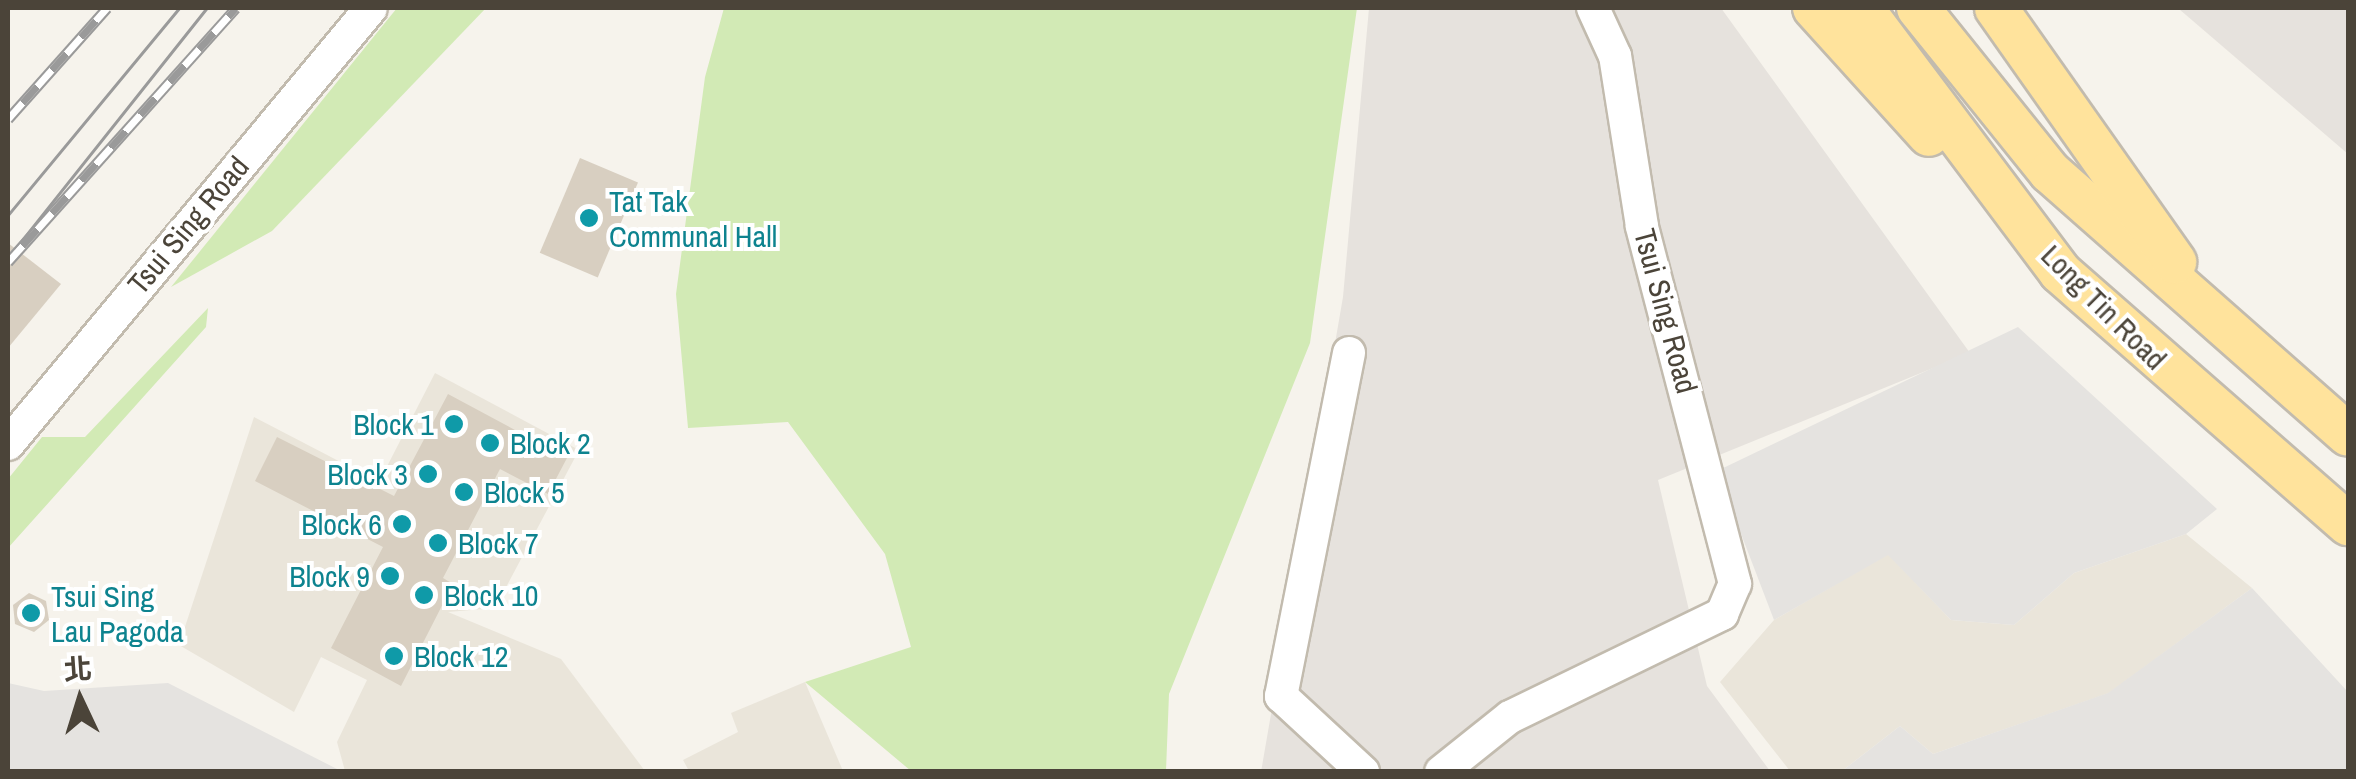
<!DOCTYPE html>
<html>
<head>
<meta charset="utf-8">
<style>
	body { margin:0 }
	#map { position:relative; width:2356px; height:779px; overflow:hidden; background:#f6f3ec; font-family:"Archivo Narrow","Noto Sans TC",sans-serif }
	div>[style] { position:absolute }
	.residential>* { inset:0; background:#eae5da }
	.industrial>* { inset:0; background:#e6e2dd }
	.green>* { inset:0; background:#d2eab5 }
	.parking>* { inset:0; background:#e5e3e0 }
	.building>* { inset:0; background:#d8cfc1; transform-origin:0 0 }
	.roads { filter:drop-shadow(2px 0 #c2bbae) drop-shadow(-2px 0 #c2bbae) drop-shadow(0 2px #c2bbae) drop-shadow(0 -2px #c2bbae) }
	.minor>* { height:32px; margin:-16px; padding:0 16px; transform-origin:16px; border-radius:16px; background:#fff }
	.major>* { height:42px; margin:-21px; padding:0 21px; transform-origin:21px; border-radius:21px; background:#ffe39c }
	.tram>* { height:2.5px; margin:-1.25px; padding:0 1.25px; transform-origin:1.25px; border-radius:1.25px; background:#9a9a9a }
	.rail>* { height:11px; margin-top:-5.5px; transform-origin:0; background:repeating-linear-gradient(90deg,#fff 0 22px,#9a9a9a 0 44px); box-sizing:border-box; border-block:2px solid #9a9a9a }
	.dots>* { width:28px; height:28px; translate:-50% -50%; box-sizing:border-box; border:5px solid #fff; border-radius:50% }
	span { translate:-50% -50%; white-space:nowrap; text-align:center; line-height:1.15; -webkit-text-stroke:8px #fff; paint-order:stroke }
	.culture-label { font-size:30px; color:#0d838f }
	.left { translate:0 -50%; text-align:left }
	.right { translate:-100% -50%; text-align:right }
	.street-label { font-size:30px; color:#4b4439 }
	.frame { position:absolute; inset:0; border:10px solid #4b4439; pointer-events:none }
	.north { position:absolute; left:30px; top:649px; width:100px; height:100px; -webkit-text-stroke:8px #fff; paint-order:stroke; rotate:356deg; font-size:28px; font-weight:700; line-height:40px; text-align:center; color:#4b4439 }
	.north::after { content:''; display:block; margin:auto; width:35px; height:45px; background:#4b4439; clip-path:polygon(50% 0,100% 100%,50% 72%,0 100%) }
</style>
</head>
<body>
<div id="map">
	<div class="residential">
		<div style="clip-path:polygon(435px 373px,579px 450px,495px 608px,448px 612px,561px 659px,645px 771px,345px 771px,337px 742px,367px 680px,321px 657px,294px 712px,179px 645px,254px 417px,379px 482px)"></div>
		<div style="clip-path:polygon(2186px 534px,2252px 588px,2109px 693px,1933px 754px,1900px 726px,1842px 771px,1790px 771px,1720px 682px,1774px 620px,1888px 554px,1951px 620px,2014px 625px,2074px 573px)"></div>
		<div style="clip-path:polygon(805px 682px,843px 771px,689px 771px,683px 760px,738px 732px,731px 713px)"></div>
	</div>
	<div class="industrial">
		<div style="clip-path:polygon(1369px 8px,1721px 8px,1970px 353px,1658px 480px,1707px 686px,1770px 771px,1261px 772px,1343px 297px)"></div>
		<div style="clip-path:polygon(2178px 8px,2348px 8px,2348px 154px,2179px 9px)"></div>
	</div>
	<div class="green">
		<div style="clip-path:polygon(397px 8px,486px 8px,272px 231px,171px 287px)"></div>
		<div style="clip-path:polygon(724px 8px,1357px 8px,1310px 343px,1169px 694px,1166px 771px,911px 771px,805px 682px,911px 647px,885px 554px,788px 422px,688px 428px,676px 294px,705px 77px)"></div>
		<div style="clip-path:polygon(208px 308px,206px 327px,8px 548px,8px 479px,42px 437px,85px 437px)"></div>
	</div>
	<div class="parking">
		<div style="clip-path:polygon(2018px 327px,2217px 509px,2186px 534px,2074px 573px,2014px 625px,1951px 620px,1888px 555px,1774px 620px,1717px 471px)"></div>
		<div style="clip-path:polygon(2252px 588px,2348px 692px,2348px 771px,1842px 771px,1900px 726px,1933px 754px,2108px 693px)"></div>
		<div style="clip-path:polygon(8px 683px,44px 691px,168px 683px,341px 771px,8px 771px)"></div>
	</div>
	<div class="building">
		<div style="left:580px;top:158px;width:63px;height:103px;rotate:23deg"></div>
		<div style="clip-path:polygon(8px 243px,61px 284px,8px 348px)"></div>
		<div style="clip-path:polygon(448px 394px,567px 458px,548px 494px,500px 469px,443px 578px,453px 584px,401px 686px,331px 648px,383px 547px,255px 481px,277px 437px,394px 496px)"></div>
		<div style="clip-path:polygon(29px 593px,46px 601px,49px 620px,34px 632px,15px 624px,13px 605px)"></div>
	</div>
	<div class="roads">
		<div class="minor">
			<div style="left:1349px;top:353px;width:350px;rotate:101.2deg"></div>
			<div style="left:1281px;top:696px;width:112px;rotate:42.8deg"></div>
			<div style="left:8px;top:444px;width:567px;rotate:-50.22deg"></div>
			<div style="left:1441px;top:772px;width:88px;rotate:-38.6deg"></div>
			<div style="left:1510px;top:717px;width:236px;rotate:-25.9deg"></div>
			<div style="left:1722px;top:614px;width:33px;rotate:-67deg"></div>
			<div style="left:1735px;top:584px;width:370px;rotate:-104.6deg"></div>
			<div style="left:1642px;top:226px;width:172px;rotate:-99deg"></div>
			<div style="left:1615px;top:56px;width:53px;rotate:-114.6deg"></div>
		</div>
		<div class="major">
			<div style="left:1814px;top:8px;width:171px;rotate:47.8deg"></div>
			<div style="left:1862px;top:8px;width:330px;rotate:53.1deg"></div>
			<div style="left:2060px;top:272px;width:383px;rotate:41.2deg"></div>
			<div style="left:1918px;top:8px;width:211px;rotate:51.2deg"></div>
			<div style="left:2050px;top:172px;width:397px;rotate:41.4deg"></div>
			<div style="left:1996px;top:8px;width:311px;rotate:54.8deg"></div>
		</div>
	</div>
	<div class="tram">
		<div style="left:8px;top:215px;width:268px;rotate:-50.4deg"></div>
		<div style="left:15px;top:249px;width:308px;rotate:-51.5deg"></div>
	</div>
	<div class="rail">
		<div style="left:8px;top:119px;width:149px;rotate:-48.3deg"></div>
		<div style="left:8px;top:262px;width:341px;rotate:-48.1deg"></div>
	</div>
	<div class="dots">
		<div style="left:589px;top:218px;background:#0f9aa8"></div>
		<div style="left:454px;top:424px;background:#0f9aa8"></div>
		<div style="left:490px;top:443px;background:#0f9aa8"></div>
		<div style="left:428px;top:474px;background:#0f9aa8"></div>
		<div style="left:464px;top:492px;background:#0f9aa8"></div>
		<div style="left:402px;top:524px;background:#0f9aa8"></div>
		<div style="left:438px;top:543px;background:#0f9aa8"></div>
		<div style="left:390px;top:576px;background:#0f9aa8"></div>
		<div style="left:424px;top:595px;background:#0f9aa8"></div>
		<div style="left:31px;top:613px;background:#0f9aa8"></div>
		<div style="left:394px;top:656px;background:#0f9aa8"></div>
	</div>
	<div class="culture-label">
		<span class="left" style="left:609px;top:218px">Tat Tak<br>Communal Hall</span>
		<span class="right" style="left:434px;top:424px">Block 1</span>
		<span class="left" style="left:510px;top:443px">Block 2</span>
		<span class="right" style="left:408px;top:474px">Block 3</span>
		<span class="left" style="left:484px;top:492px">Block 5</span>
		<span class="right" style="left:382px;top:524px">Block 6</span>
		<span class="left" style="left:458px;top:543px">Block 7</span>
		<span class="right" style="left:370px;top:576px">Block 9</span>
		<span class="left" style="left:444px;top:595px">Block 10</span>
		<span class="left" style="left:51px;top:613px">Tsui Sing<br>Lau Pagoda</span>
		<span class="left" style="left:414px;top:656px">Block 12</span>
	</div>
	<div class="street-label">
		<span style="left:188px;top:225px;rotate:-50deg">Tsui Sing Road</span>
		<span style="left:2104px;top:307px;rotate:45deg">Long Tin Road</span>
		<span style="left:1666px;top:311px;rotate:75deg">Tsui Sing Road</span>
	</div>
	<div class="frame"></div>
	<div class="north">北</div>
</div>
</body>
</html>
